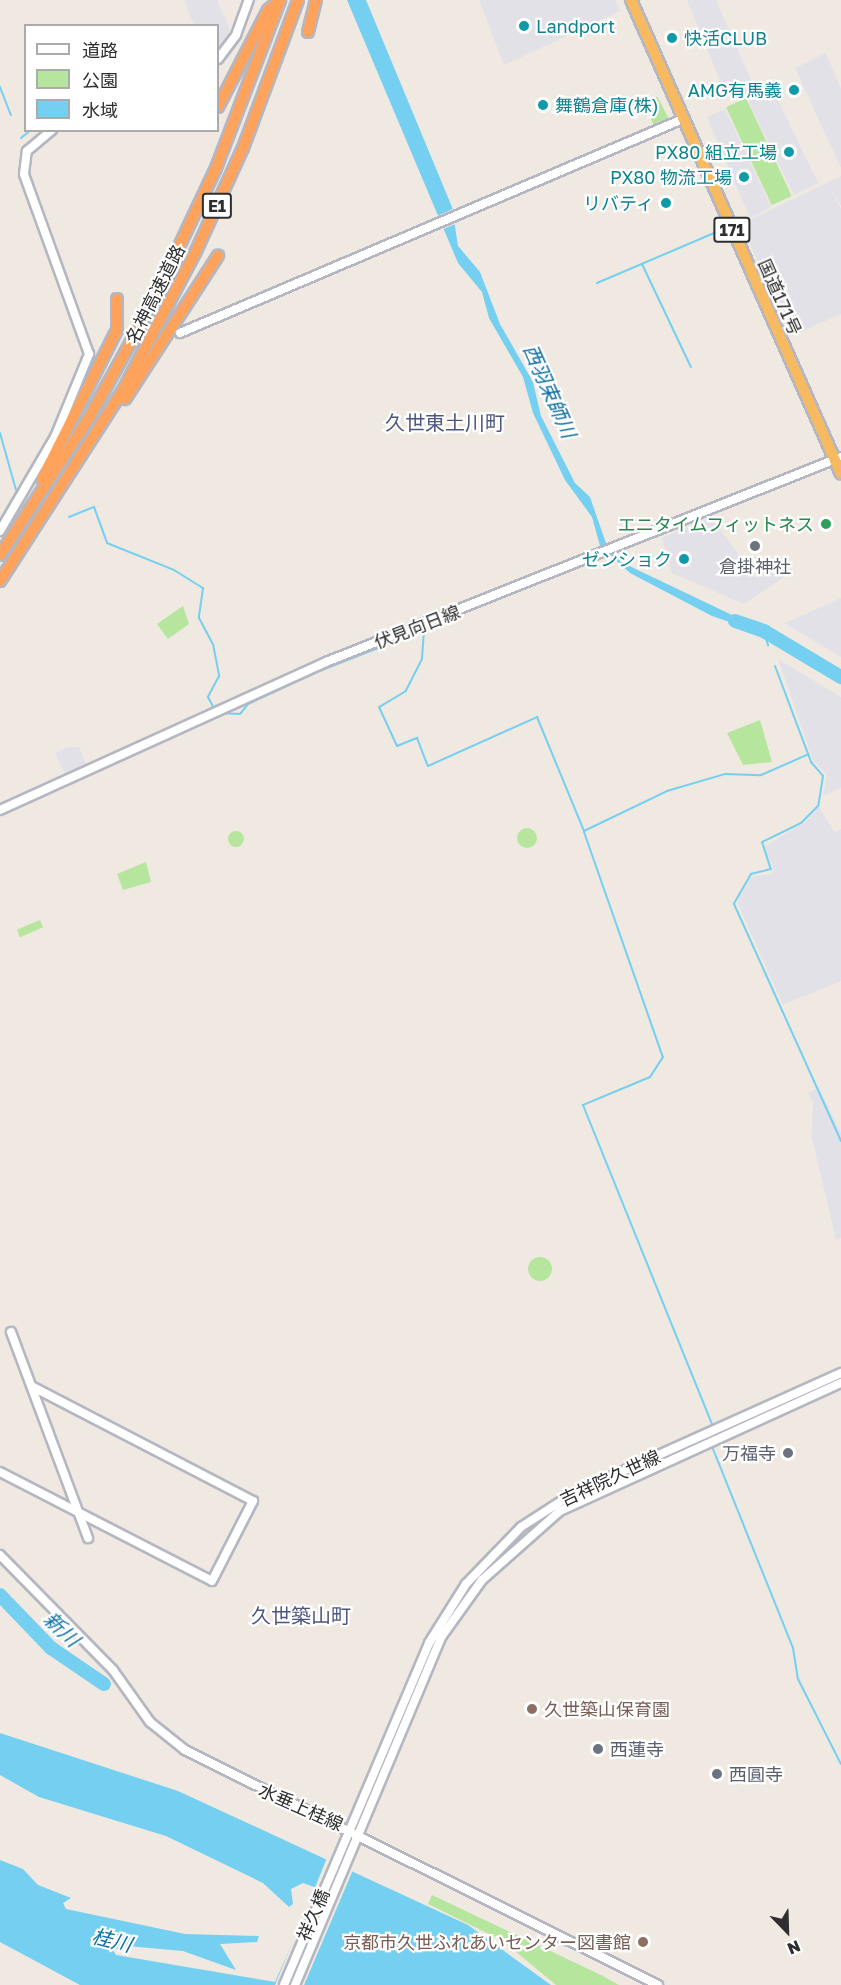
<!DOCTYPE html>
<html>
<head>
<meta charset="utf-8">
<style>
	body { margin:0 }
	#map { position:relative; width:841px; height:1985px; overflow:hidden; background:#efe9e1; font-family:"Golos Text","Noto Sans JP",sans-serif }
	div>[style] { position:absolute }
	.industrial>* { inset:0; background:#e3e1e8; transform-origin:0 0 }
	.green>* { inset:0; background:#b6e59e; transform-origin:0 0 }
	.round { border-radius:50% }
	.water>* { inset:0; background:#75cff0 }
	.pier>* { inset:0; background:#efe9e1 }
	.stream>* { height:2px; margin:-1px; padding:0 1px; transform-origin:1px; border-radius:1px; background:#75cff0 }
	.river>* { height:14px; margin:-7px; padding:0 7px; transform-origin:7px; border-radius:7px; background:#75cff0 }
	.roads { filter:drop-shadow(2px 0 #b4b7c1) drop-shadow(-2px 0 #b4b7c1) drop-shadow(0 2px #b4b7c1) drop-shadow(0 -2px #b4b7c1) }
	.tertiary>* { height:8px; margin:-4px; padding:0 4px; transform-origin:4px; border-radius:4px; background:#fff }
	.secondary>* { height:8px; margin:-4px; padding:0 4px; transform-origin:4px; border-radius:4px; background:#fff }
	.trunk>* { height:10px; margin:-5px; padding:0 5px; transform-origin:5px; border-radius:5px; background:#f8ba60 }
	.motorway>* { height:10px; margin:-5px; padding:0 5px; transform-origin:5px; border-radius:5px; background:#ffa35c }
	.dots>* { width:16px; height:16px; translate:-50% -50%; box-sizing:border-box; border:3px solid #fff; border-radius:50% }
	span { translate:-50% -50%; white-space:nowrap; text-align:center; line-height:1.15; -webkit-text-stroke:4.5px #fff; paint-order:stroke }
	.shield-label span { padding:2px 4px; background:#fff; border:2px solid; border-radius:4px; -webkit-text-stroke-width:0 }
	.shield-label { font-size:16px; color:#2e2e2e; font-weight:700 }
	.culture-label { font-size:18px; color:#0d838f }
	.left { translate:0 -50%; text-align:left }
	.right { translate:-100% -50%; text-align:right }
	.street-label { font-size:18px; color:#2e2e2e }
	.leisure-label { font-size:18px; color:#27864d }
	.worship-label { font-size:18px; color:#5b616d }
	.education-label { font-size:18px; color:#785e54 }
	.water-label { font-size:20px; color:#0d6fa3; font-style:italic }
	.neighbourhood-label { font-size:20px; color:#4d5680 }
	.legend { position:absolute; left:24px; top:24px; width:195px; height:108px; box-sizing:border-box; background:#fff; border:2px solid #ababab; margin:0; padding:8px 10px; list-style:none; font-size:18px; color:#2e2e2e }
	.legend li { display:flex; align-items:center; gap:12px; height:30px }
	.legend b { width:30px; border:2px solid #ababab }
	.north { position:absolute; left:757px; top:1901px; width:60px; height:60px; -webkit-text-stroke:4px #fff; paint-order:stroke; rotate:157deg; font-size:16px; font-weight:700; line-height:24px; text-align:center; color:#2e2e2e }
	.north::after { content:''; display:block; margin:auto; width:21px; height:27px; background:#2e2e2e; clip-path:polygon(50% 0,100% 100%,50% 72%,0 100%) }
</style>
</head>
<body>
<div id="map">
	<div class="industrial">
		<div style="clip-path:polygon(184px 0,217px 0,230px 29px,219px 49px,218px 26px,194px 25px)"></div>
		<div style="clip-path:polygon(479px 0,615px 0,620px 11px,504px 65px)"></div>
		<div style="clip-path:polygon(687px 0,716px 0,752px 82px,726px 95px)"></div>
		<div style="clip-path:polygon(826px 53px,841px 89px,841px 168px,795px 68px)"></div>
		<div style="left:771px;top:86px;width:108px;height:27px;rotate:64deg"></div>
		<div style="clip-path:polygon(725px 109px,771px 207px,750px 218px,707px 117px)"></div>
		<div style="clip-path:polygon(841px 176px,841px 206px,829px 184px,841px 209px,841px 314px,791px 336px,741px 224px)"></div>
		<div style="clip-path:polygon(711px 517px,756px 578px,780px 565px,786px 576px,744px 604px,672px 573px,662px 538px)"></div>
		<div style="clip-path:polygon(841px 598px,841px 657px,784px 623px,810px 612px)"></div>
		<div style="clip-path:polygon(778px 659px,841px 697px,841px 788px,823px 796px,827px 775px,813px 760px)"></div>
		<div style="clip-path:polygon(68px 747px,79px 747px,88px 768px,67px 778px,55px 753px)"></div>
		<div style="clip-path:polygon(819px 807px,834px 832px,841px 829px,841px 981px,783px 1005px,737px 902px,751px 877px,771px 874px,774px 868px,763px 847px,803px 824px)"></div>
		<div style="clip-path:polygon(819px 1087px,841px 1133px,841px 1238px,836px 1240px,812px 1138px,813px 1102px,808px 1094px)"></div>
	</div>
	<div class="green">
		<div style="clip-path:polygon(657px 96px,669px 119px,654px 126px,648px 112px)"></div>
		<div style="left:746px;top:98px;width:108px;height:22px;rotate:65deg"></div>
		<div style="clip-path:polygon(183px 606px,189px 624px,168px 639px,157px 624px)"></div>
		<div style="clip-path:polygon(760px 720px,772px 762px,743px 765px,727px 733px)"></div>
		<div class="round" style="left:517px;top:828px;width:20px;height:20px"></div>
		<div class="round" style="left:228px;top:831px;width:16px;height:16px"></div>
		<div style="clip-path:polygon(146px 862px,151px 882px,123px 890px,117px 874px)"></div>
		<div style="left:40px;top:920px;width:8px;height:25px;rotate:67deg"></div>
		<div class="round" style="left:528px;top:1257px;width:24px;height:24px"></div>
		<div style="clip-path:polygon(432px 1895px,601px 1975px,619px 1985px,556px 1985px,503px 1941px,428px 1904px)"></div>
	</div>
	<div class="water">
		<div style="clip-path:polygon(347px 0,366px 0,452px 207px,458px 246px,480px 272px,500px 324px,533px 382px,541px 416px,575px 483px,590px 497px,607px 546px,621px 562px,753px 625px,750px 629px,712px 616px,630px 573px,600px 546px,592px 517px,565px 480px,533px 413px,523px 377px,489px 318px,482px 292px,458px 263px)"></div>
		<div style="clip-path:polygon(0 1733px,178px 1791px,468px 1925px,551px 1985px,80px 1985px,0 1942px,0 1860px,23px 1869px,38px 1885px,71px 1898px,63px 1903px,66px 1909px,185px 1934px,259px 1936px,257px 1942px,220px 1944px,236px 1970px,183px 1951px,127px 1946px,113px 1950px,116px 1955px,275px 1982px,317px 1888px,303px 1883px,291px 1889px,293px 1904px,289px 1907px,263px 1883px,166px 1836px,39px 1797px,0 1775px)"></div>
	</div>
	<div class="pier">
		<div style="clip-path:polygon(455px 208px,458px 223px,441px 230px,435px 217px)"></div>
		<div style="clip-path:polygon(327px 1858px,353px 1870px,304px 1985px,275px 1985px)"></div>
	</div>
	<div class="stream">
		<div style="left:0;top:87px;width:30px;rotate:69deg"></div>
		<div style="left:21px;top:138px;width:13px;rotate:-39deg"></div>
		<div style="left:642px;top:264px;width:114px;rotate:64.6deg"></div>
		<div style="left:597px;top:283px;width:135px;rotate:-23.1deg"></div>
		<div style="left:0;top:433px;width:59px;rotate:74.3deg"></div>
		<div style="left:69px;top:517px;width:27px;rotate:-22deg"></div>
		<div style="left:94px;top:507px;width:38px;rotate:70deg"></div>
		<div style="left:107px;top:543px;width:72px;rotate:21.9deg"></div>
		<div style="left:174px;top:570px;width:34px;rotate:32deg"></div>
		<div style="left:203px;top:588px;width:30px;rotate:98deg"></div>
		<div style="left:199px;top:618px;width:30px;rotate:62deg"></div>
		<div style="left:213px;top:644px;width:33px;rotate:79deg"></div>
		<div style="left:219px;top:676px;width:24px;rotate:118deg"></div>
		<div style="left:208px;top:697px;width:15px;rotate:62deg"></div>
		<div style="left:764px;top:631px;width:15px;rotate:74deg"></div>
		<div style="left:775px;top:666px;width:103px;rotate:69.4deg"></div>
		<div style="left:811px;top:762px;width:18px;rotate:49deg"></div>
		<div style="left:823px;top:776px;width:30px;rotate:99deg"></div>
		<div style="left:818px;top:806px;width:24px;rotate:135deg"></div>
		<div style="left:801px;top:823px;width:43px;rotate:154deg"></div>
		<div style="left:762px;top:842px;width:28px;rotate:72deg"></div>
		<div style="left:771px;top:869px;width:21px;rotate:166deg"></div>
		<div style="left:751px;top:874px;width:34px;rotate:120deg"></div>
		<div style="left:734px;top:904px;width:260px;rotate:65.7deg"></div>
		<div style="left:220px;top:713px;width:20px;rotate:3deg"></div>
		<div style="left:240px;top:714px;width:13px;rotate:-51deg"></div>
		<div style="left:248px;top:704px;width:81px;rotate:-24.7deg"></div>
		<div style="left:322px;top:670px;width:110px;rotate:-21.4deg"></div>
		<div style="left:424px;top:630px;width:29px;rotate:94deg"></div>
		<div style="left:422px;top:659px;width:36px;rotate:117deg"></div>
		<div style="left:406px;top:691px;width:31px;rotate:149deg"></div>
		<div style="left:379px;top:707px;width:43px;rotate:65.2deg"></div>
		<div style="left:397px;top:746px;width:22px;rotate:-22deg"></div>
		<div style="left:417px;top:738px;width:30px;rotate:69deg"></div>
		<div style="left:428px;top:766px;width:120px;rotate:-24.2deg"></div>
		<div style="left:537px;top:717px;width:123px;rotate:67.6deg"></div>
		<div style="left:584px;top:831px;width:92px;rotate:-25.7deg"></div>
		<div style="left:667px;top:791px;width:60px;rotate:-16.3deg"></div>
		<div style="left:725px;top:774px;width:36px;rotate:2deg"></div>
		<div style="left:761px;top:775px;width:52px;rotate:-23.6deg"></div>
		<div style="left:584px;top:832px;width:238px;rotate:70.7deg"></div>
		<div style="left:663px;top:1057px;width:24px;rotate:123deg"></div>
		<div style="left:650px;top:1077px;width:73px;rotate:157.3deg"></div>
		<div style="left:583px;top:1105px;width:347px;rotate:68deg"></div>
		<div style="left:711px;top:1444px;width:220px;rotate:68.1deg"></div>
		<div style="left:793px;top:1648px;width:31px;rotate:81deg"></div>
		<div style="left:798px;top:1679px;width:95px;rotate:63.2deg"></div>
	</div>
	<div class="river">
		<div style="left:735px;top:621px;width:31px;rotate:19deg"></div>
		<div style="left:764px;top:631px;width:90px;rotate:30.9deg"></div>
		<div style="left:0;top:1595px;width:74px;rotate:46.1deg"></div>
		<div style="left:51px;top:1648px;width:64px;rotate:34.2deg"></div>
	</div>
	<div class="roads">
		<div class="tertiary">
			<div style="left:218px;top:59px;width:30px;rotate:-53deg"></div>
			<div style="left:236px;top:35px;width:37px;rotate:-70deg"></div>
			<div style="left:180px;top:333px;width:547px;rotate:-23.05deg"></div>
			<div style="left:0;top:531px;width:109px;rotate:-59.7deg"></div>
			<div style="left:55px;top:437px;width:90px;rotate:-67.7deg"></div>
			<div style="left:89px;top:354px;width:191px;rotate:-109.9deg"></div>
			<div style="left:24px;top:174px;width:23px;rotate:-83deg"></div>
			<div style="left:27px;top:151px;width:33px;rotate:-40deg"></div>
			<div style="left:11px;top:1332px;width:220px;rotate:69.5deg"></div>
			<div style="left:0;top:1472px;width:238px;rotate:27.2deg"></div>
			<div style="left:212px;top:1581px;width:90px;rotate:-62.9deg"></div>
			<div style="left:253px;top:1501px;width:248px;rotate:-152.6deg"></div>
			<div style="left:284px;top:1985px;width:371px;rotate:-67deg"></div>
			<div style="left:429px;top:1643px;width:70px;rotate:-57.9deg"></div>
			<div style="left:466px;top:1584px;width:79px;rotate:-46deg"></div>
			<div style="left:521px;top:1527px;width:63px;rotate:-32.7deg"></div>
			<div style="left:574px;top:1493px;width:293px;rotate:-24.2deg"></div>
			<div style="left:295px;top:1985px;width:379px;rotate:-67.2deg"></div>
			<div style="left:442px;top:1636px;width:69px;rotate:-54.5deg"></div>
			<div style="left:482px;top:1580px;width:104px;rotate:-41.5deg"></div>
			<div style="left:560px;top:1511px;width:309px;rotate:-24.5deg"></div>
		</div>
		<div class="secondary">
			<div style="left:0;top:810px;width:358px;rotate:-24.4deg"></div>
			<div style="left:326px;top:662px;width:554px;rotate:-21.71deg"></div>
			<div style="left:0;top:1555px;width:161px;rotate:45.5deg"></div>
			<div style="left:113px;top:1670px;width:64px;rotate:54.6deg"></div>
			<div style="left:150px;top:1722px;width:45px;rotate:38.7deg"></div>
			<div style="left:185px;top:1750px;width:528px;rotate:26.42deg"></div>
		</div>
		<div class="trunk">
			<div style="left:631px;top:0;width:518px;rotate:66.1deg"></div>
		</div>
		<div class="motorway">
			<div style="left:308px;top:32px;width:33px;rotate:-76deg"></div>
			<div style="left:218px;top:107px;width:109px;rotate:-62.7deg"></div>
			<div style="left:268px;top:10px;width:16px;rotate:-40deg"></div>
			<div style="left:125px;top:399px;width:171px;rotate:-57deg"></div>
			<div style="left:42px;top:479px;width:167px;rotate:-63.3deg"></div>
			<div style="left:117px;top:330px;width:31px;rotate:-90deg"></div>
			<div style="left:0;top:555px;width:163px;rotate:-57deg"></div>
			<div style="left:89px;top:418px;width:130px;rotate:-61.1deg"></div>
			<div style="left:152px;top:304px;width:150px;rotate:-64.8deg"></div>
			<div style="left:216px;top:168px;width:180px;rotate:-69.1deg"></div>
			<div style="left:0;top:581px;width:225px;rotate:-57.2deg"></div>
			<div style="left:122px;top:392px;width:159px;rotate:-62.3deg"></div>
			<div style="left:196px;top:251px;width:113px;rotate:-65.5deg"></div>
			<div style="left:243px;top:148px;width:158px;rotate:-69.6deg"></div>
		</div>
	</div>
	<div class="dots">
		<div style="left:524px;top:26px;background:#0f9aa8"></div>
		<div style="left:672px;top:38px;background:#0f9aa8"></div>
		<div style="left:794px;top:90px;background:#0f9aa8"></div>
		<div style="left:543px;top:105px;background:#0f9aa8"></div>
		<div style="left:789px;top:152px;background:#0f9aa8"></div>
		<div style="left:744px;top:177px;background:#0f9aa8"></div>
		<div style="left:666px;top:203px;background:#0f9aa8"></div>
		<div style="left:826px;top:524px;background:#2e9e5b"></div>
		<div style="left:755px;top:546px;background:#6b7280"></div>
		<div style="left:684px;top:559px;background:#0f9aa8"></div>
		<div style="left:788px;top:1453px;background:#6b7280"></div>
		<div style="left:532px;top:1709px;background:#8d6e63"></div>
		<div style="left:598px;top:1749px;background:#6b7280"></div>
		<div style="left:717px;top:1774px;background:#6b7280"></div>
		<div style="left:643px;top:1942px;background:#8d6e63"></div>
	</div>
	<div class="shield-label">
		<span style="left:217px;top:206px">E1</span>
		<span style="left:732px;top:230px">171</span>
	</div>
	<div class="culture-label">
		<span class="left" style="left:536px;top:26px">Landport</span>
		<span class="left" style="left:684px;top:38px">快活CLUB</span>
		<span class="right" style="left:782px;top:90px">AMG有馬義</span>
		<span class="left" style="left:555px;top:105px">舞鶴倉庫(株)</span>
		<span class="right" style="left:777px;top:152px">PX80 組立工場</span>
		<span class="right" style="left:732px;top:177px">PX80 物流工場</span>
		<span class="right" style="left:654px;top:203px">リバティ</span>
		<span class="right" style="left:672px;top:559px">ゼンショク</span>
	</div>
	<div class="street-label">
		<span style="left:155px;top:294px;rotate:-63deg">名神高速道路</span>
		<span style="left:780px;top:297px;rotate:66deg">国道171号</span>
		<span style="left:417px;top:627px;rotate:-21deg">伏見向日線</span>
		<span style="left:610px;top:1478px;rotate:-25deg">吉祥院久世線</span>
		<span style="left:301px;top:1807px;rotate:24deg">水垂上桂線</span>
		<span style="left:313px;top:1915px;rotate:-67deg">祥久橋</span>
	</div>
	<div class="leisure-label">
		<span class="right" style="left:814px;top:524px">エニタイムフィットネス</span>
	</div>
	<div class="worship-label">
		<span style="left:755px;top:566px">倉掛神社</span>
		<span class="right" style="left:776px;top:1453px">万福寺</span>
		<span class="left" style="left:610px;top:1749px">西蓮寺</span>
		<span class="left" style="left:729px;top:1774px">西圓寺</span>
	</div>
	<div class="education-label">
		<span class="left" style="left:544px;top:1709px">久世築山保育園</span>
		<span class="right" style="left:631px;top:1942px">京都市久世ふれあいセンター図書館</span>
	</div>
	<div class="water-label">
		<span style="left:550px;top:391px;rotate:66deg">西羽束師川</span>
		<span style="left:62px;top:1629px;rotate:43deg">新川</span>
		<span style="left:112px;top:1940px;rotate:14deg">桂川</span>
	</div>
	<div class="neighbourhood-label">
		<span style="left:445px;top:422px">久世東土川町</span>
		<span style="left:301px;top:1615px">久世築山町</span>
	</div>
	<ul class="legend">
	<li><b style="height:8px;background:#fff"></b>道路</li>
	<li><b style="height:16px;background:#b6e59e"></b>公園</li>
	<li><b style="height:16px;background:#75cff0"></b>水域</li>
	</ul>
	<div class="north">N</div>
</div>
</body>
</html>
